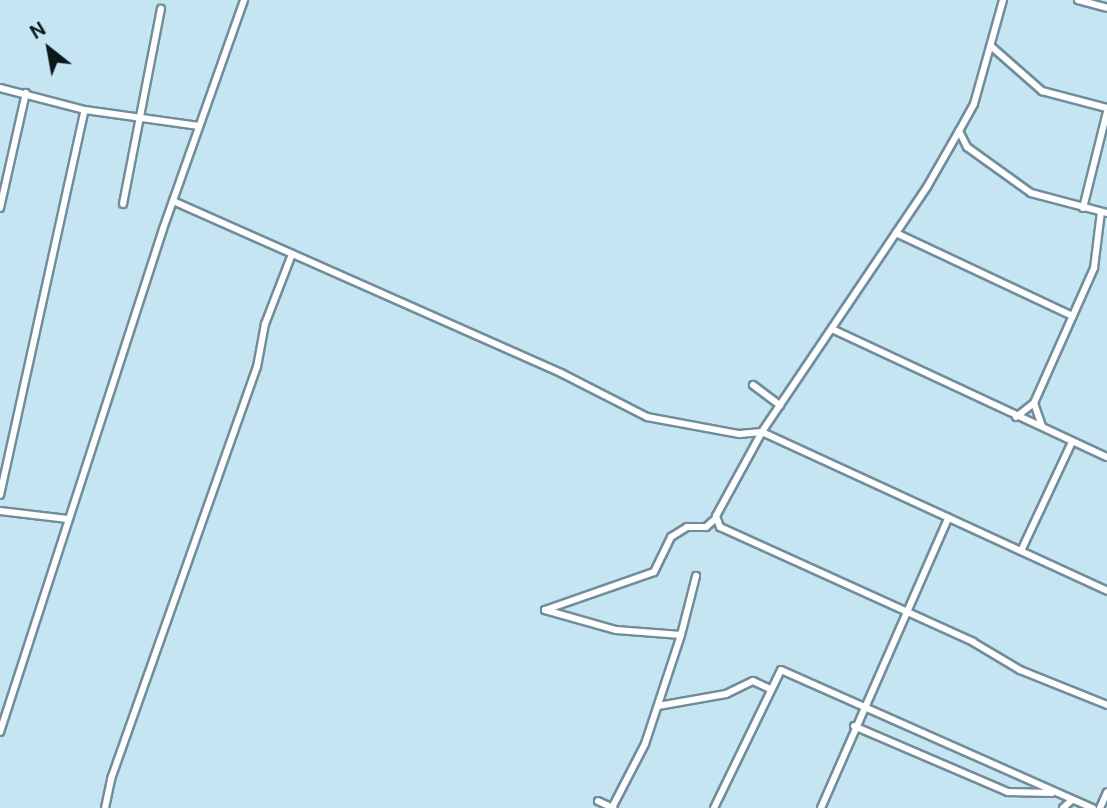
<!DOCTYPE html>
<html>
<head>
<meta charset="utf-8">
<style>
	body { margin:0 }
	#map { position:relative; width:1107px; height:808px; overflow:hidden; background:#c6e5f2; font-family:"DM Sans",sans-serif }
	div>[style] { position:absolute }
	.roads { filter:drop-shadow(2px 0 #718d9a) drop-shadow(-2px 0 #718d9a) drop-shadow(0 2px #718d9a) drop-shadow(0 -2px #718d9a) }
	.street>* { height:6px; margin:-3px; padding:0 3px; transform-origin:3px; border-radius:3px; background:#fff }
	span { translate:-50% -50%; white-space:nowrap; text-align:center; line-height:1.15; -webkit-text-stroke:7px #c6e5f2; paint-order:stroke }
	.north { position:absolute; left:14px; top:14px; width:70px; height:70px; -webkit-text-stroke:5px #c6e5f2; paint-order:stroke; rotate:329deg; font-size:19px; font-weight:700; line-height:28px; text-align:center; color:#0d181c }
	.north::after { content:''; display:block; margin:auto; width:24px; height:32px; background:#0d181c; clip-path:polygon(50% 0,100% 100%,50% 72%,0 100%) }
</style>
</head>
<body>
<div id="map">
	<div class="roads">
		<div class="street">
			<div style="left:1003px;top:0;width:108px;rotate:105.6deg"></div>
			<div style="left:974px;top:104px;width:31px;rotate:119deg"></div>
			<div style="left:959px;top:131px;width:64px;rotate:119.7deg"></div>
			<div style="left:927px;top:187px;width:295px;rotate:124deg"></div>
			<div style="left:762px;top:432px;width:380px;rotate:24.7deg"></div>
			<div style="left:1078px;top:0;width:30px;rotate:15deg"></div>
			<div style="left:992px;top:47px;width:67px;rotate:41.3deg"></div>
			<div style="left:1042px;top:91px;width:67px;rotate:14.7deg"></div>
			<div style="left:0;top:88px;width:88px;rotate:14.5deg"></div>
			<div style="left:85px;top:110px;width:115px;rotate:8deg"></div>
			<div style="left:959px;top:131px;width:18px;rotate:63deg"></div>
			<div style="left:967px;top:147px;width:79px;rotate:35.7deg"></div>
			<div style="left:1031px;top:193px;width:79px;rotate:14.7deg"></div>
			<div style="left:173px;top:201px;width:424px;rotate:23.9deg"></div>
			<div style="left:561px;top:373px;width:97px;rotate:27.1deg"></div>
			<div style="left:647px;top:417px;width:94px;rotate:10.5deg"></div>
			<div style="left:739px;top:434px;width:23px;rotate:-5deg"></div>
			<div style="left:762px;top:432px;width:96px;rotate:118.7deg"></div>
			<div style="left:716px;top:516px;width:12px;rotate:70deg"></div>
			<div style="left:720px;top:527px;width:278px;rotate:24.4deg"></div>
			<div style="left:973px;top:642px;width:55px;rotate:30.8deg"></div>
			<div style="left:1020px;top:670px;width:94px;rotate:21.9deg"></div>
			<div style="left:123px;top:204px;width:199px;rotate:-79deg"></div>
			<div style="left:0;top:208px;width:118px;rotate:-77.3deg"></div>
			<div style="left:1083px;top:208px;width:99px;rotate:-76deg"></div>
			<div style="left:896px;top:233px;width:195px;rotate:25.2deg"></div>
			<div style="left:832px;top:329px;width:303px;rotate:25deg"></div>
			<div style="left:753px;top:385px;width:34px;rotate:37deg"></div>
			<div style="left:1034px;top:403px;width:148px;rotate:-66deg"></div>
			<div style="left:1094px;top:268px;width:56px;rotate:-82.9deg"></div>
			<div style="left:1016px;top:417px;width:23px;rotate:-38deg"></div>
			<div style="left:1034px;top:403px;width:24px;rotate:71deg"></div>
			<div style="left:0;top:495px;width:394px;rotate:-77.6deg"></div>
			<div style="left:0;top:511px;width:68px;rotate:6.7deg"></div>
			<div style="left:1021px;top:551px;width:120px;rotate:-64.9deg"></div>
			<div style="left:545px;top:610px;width:74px;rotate:15.7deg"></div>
			<div style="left:616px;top:630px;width:65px;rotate:4.4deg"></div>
			<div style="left:681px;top:635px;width:115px;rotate:108.3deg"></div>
			<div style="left:645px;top:744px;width:72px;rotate:117.3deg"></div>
			<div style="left:545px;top:610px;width:115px;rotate:-19.2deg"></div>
			<div style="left:654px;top:572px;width:39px;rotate:-64deg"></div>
			<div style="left:671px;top:537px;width:19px;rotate:-32deg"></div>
			<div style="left:687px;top:527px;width:19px"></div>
			<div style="left:706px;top:527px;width:11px;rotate:-41deg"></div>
			<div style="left:681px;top:635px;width:61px;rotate:-75.7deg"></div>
			<div style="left:658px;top:706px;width:69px;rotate:-10deg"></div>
			<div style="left:726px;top:694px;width:30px;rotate:-26deg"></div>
			<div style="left:753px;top:681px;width:19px;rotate:25deg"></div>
			<div style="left:854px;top:726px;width:168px;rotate:23.2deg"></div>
			<div style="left:1008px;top:792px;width:44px;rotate:1.3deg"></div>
			<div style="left:0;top:732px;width:529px;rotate:-72.04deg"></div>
			<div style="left:163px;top:229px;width:243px;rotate:-70.5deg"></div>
			<div style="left:598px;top:801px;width:17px;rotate:25deg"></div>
			<div style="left:105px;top:808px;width:30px;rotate:-78deg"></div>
			<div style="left:111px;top:779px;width:437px;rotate:-70.5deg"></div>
			<div style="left:257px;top:367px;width:44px;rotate:-79.5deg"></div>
			<div style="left:265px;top:324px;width:75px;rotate:-68.9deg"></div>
			<div style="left:714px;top:808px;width:153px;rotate:-64.1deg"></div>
			<div style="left:781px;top:670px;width:341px;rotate:23.9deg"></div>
			<div style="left:821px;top:808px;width:317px;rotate:-66.3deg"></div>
			<div style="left:1063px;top:808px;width:12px;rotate:-42deg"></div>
			<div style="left:1100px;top:808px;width:17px;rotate:-66deg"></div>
		</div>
	</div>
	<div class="north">N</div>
</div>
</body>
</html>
